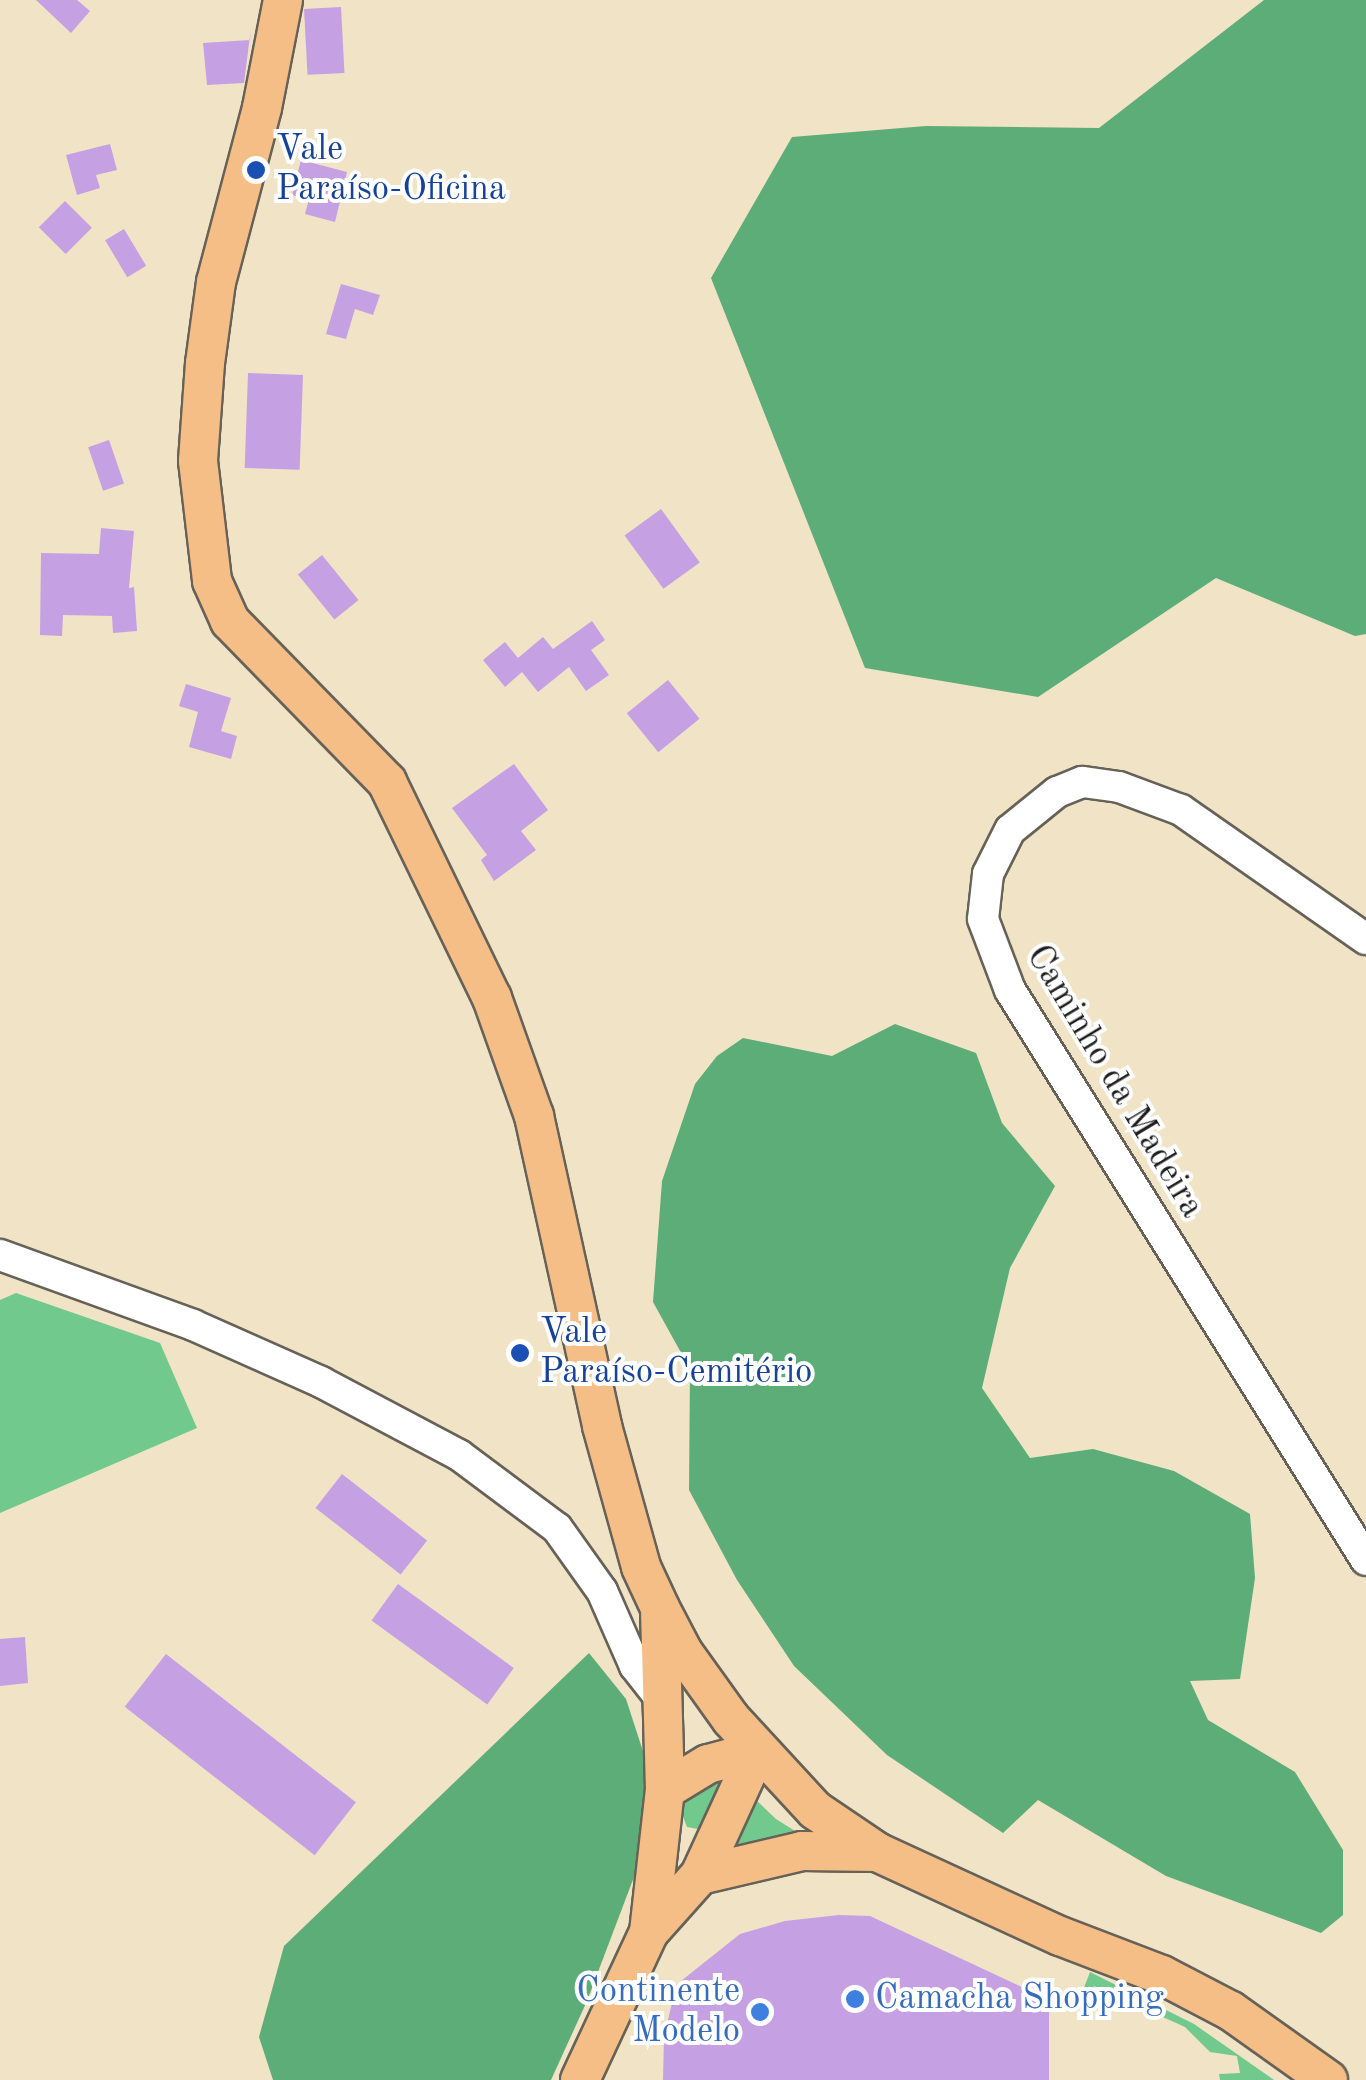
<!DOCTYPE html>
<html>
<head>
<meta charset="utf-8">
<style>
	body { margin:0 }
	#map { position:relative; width:1366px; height:2080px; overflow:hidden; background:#f0e3c6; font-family:"Old Standard TT",serif }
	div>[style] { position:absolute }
	.green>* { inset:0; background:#72c98e }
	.forest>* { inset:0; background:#5dad79 }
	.building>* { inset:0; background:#c5a0e3; transform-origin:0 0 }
	.roads { filter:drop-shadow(2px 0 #666258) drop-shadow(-2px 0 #666258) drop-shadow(0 2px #666258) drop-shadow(0 -2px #666258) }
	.minor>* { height:30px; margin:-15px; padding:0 15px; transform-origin:15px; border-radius:15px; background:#fff }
	.major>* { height:38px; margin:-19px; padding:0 19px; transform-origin:19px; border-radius:19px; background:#f6be87 }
	.dots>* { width:28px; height:28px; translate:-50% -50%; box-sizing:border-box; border:5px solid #fff; border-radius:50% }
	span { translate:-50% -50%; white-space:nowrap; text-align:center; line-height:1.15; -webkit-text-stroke:8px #fff; paint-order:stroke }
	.transit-label { font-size:35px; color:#164399 }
	.left { translate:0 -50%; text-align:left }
	.street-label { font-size:35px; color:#1c1c1c }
	.shop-label { font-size:35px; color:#366cbe }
	.right { translate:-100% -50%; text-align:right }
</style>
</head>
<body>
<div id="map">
	<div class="green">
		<div style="clip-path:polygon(16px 1293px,160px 1343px,197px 1428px,0 1513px,0 1300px)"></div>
		<div style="clip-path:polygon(725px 1772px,724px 1793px,703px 1830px,687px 1827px,681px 1812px,689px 1792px)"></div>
		<div style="clip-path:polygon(754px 1798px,776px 1819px,803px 1836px,730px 1853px,746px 1826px)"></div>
		<div style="clip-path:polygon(1090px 1972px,1194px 2024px,1274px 2080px,1220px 2080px,1219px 2074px,1240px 2073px,1237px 2056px,1210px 2052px,1185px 2027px,1094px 1986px,1088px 1996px,1082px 1993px)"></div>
	</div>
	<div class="forest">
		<div style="clip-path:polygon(1264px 0,1366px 0,1366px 634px,1355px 636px,1216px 578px,1038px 697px,865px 668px,711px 278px,792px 137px,926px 126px,1099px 128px)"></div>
		<div style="clip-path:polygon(895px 1024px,976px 1053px,1002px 1123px,1055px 1186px,1010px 1268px,982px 1388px,1030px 1458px,1093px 1449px,1174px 1471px,1250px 1514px,1255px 1578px,1240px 1679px,1190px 1681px,1208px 1720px,1295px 1772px,1343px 1850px,1343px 1915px,1321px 1933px,1166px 1876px,1038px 1800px,1003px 1833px,887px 1755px,794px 1666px,737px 1580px,689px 1490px,690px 1369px,653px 1302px,662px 1181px,695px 1084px,717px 1056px,743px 1038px,832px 1056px)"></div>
		<div style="clip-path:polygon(589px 1653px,626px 1699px,651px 1776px,648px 1840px,587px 2001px,551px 2080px,273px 2080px,259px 2037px,284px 1946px)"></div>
	</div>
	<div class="building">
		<div style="clip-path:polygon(36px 0,77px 0,90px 11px,71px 33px)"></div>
		<div style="left:341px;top:7px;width:66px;height:37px;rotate:87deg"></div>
		<div style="clip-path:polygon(251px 28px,244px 83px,207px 85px,203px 43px,250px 40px)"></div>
		<div style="clip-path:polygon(110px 144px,117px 170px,96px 175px,100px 188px,77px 195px,66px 155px)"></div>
		<div style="clip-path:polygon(301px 160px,347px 172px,335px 222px,305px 214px,309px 199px,292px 195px)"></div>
		<div style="left:65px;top:201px;width:38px;height:37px;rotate:45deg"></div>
		<div style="left:124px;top:229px;width:43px;height:22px;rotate:59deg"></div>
		<div style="clip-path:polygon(341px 284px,380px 295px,373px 315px,355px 309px,346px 339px,326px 334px)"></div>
		<div style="left:248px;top:373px;width:55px;height:95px;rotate:2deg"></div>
		<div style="left:109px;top:440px;width:46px;height:22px;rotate:71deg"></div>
		<div style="left:661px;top:509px;width:66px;height:45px;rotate:54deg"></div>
		<div style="clip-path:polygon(101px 528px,134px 531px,129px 588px,134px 587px,137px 631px,113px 633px,112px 616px,63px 615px,62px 636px,40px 635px,41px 553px,99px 554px)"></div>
		<div style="left:322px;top:555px;width:58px;height:31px;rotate:51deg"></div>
		<div style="clip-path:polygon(592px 621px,605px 640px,591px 650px,609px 675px,586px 691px,569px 667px,538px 692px,522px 672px,505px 687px,483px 660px,505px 642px,518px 658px,543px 637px,553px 649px)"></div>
		<div style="left:668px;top:680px;width:50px;height:53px;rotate:51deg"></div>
		<div style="clip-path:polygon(186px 684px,231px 698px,221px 731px,237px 736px,231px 759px,189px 747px,198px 712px,179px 706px)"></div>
		<div style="clip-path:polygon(514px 764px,548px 810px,521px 831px,536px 850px,494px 881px,481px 860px,487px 855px,452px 808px)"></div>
		<div style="left:342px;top:1474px;width:108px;height:43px;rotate:38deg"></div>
		<div style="left:398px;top:1584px;width:143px;height:45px;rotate:36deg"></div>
		<div style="clip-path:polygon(25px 1637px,28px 1683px,0 1686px,0 1639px)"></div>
		<div style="left:166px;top:1654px;width:241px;height:67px;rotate:38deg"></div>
		<div style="clip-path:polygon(839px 1915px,870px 1916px,1024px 1988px,1049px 2010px,1049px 2080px,663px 2080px,664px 2038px,676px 1985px,740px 1934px,785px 1921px)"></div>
	</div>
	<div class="roads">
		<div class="minor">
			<div style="left:1366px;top:939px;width:226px;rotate:-145.1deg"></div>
			<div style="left:1181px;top:810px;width:66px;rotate:-159.6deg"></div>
			<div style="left:1119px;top:787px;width:37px;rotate:-172deg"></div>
			<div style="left:1082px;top:782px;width:27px;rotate:158deg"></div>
			<div style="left:1057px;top:792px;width:60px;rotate:141deg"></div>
			<div style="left:1010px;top:830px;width:49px;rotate:116.6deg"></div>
			<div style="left:988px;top:874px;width:45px;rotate:96.3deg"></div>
			<div style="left:983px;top:919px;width:76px;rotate:69.2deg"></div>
			<div style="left:1010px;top:990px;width:672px;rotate:58.01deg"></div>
			<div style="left:0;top:1255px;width:205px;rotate:19.9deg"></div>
			<div style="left:193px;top:1325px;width:140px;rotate:24deg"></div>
			<div style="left:321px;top:1382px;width:156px;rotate:27.9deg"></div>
			<div style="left:459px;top:1455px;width:122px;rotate:36.7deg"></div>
			<div style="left:557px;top:1528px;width:77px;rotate:54.5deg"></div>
			<div style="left:602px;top:1591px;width:82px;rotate:66.3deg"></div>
			<div style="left:635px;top:1666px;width:47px;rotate:51.9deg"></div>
		</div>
		<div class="major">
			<div style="left:283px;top:0;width:110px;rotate:101deg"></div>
			<div style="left:262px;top:108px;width:180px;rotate:104.8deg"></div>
			<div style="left:216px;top:282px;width:82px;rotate:97.7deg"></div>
			<div style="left:205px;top:363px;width:98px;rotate:94.1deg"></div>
			<div style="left:198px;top:461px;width:121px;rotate:83.3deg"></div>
			<div style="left:212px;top:581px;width:44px;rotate:65.8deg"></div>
			<div style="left:230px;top:621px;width:225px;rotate:45.7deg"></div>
			<div style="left:387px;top:782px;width:240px;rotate:64.1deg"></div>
			<div style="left:492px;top:998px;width:125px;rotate:70.4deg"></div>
			<div style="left:534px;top:1116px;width:317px;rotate:77.6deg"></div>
			<div style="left:602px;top:1426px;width:146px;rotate:74.5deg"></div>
			<div style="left:641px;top:1567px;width:45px;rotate:65.1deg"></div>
			<div style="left:660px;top:1608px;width:50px;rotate:62.4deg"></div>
			<div style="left:683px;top:1652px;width:82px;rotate:54.4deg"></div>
			<div style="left:731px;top:1719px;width:124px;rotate:47.3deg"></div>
			<div style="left:815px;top:1810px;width:75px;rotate:34.1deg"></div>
			<div style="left:877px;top:1852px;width:201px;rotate:24.7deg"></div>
			<div style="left:1060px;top:1936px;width:109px;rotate:20.9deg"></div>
			<div style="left:1162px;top:1975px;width:78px;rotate:27.6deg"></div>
			<div style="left:1231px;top:2011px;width:119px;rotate:35.4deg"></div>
			<div style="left:665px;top:1790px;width:50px;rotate:-31.2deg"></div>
			<div style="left:708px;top:1764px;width:51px;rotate:-14.9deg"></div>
			<div style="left:700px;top:1875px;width:105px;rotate:-13.2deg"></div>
			<div style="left:802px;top:1851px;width:75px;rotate:0.8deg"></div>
			<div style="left:649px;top:1932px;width:143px;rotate:-83.6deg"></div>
			<div style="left:665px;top:1790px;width:175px;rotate:-91.6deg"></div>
			<div style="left:580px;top:2080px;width:163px;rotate:-65deg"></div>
			<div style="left:649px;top:1932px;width:76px;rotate:-48.2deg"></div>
			<div style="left:700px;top:1875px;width:136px;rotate:-65.3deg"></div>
		</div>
	</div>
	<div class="dots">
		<div style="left:256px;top:170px;background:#1a4fb4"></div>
		<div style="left:520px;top:1353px;background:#1a4fb4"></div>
		<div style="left:855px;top:1999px;background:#3f7fe0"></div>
		<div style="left:760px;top:2012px;background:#3f7fe0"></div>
	</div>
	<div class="transit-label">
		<span class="left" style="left:276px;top:170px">Vale<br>Paraíso-Oficina</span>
		<span class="left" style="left:540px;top:1353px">Vale<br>Paraíso-Cemitério</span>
	</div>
	<div class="street-label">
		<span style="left:1114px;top:1082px;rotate:59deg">Caminho da Madeira</span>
	</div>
	<div class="shop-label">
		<span class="right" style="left:740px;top:2012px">Continente<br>Modelo</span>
		<span class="left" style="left:875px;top:1999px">Camacha Shopping</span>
	</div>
</div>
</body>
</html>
